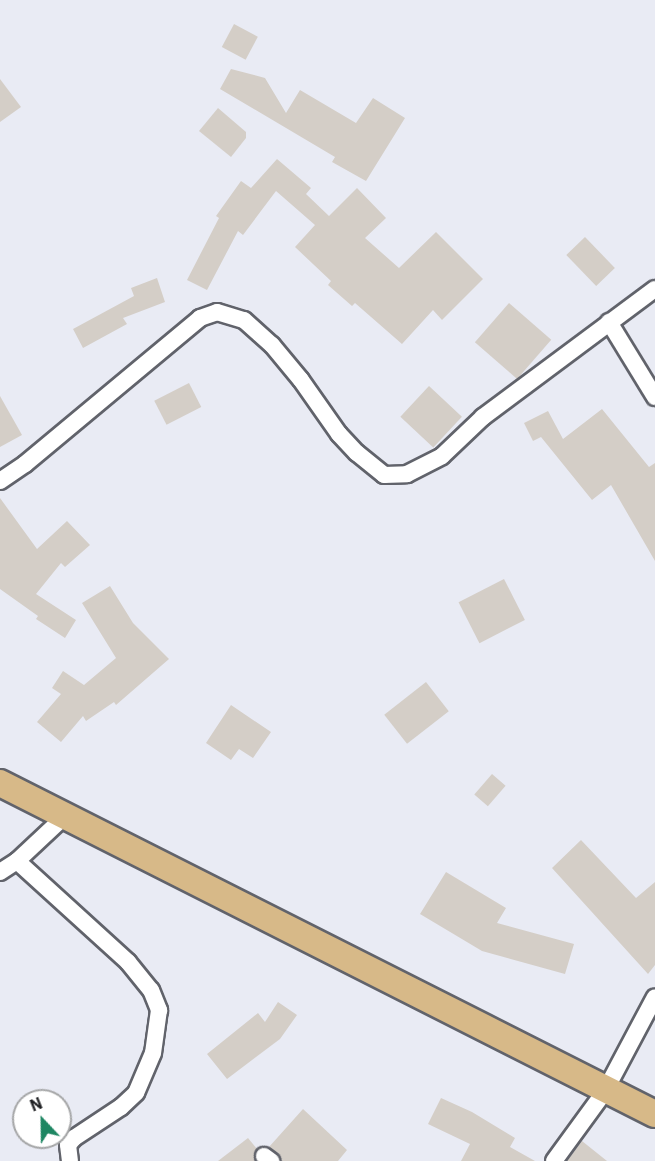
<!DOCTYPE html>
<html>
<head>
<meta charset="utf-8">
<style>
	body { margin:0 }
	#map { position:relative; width:655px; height:1161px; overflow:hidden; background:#e9ebf4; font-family:"IBM Plex Sans",sans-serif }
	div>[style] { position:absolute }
	.building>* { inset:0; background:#d4cec7; transform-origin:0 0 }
	.roads { filter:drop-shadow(2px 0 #61636b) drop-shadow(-2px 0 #61636b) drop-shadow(0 2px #61636b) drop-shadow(0 -2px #61636b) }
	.street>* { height:16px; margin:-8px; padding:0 8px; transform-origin:8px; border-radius:8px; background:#fff }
	.primary>* { height:26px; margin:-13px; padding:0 13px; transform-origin:13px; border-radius:13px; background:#d7b988 }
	span { translate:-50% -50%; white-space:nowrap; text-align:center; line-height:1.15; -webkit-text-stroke:5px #fff; paint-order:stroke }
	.north { position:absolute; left:12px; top:1089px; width:60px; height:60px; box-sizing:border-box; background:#fff; border:2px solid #a5a6a7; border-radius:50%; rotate:338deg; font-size:16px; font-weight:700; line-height:24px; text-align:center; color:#1f2023 }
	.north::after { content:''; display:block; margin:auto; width:21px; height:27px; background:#1d8662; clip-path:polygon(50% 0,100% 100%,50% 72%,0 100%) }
</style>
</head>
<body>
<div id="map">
	<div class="building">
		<div style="left:234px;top:24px;width:27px;height:26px;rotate:28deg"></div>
		<div style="clip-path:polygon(231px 69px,265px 78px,286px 113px,300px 90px,356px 123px,373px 98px,405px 118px,366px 181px,332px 162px,335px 157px,220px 89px)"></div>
		<div style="clip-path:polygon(0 79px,21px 107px,0 122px)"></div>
		<div style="clip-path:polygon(218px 108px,246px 132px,246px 138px,231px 157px,199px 131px)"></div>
		<div style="clip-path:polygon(277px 159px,311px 188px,306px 194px,329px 216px,357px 188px,386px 218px,365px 238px,399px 268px,436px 232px,483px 279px,442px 320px,433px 310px,402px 344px,355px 303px,352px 306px,328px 285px,331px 281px,295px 247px,315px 225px,276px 191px,243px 235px,238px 231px,207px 290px,187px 280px,219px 218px,216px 216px,241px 181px,251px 188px)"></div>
		<div style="left:585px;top:237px;width:43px;height:26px;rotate:46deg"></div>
		<div style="clip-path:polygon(157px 278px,165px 302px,123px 318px,127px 324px,83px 348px,73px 329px,134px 296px,131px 288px)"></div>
		<div style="left:509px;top:303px;width:56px;height:52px;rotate:41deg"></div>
		<div style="left:189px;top:383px;width:27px;height:39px;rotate:63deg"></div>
		<div style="left:429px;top:386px;width:45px;height:42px;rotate:43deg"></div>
		<div style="clip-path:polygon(0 396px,22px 435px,0 447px)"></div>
		<div style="clip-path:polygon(602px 409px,649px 467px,655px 463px,655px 561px,611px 485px,592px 500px,541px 437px,533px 441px,524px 423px,548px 411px,563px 439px)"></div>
		<div style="clip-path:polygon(0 498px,37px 549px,67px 521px,90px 545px,65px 567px,61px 563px,36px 594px,76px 620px,65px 638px,36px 619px,38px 616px,0 589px)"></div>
		<div style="left:504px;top:579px;width:46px;height:51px;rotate:63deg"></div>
		<div style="clip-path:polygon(110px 586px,133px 623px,169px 659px,116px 705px,114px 702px,86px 721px,83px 716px,61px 742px,37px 722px,61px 694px,52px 688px,63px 671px,84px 685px,116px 658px,82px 603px)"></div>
		<div style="left:426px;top:682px;width:37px;height:53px;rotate:52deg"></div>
		<div style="clip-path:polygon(231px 705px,271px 732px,253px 758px,239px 749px,231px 760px,206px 743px)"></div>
		<div style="left:492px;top:774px;width:18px;height:27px;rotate:41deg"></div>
		<div style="clip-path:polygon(581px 840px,636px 898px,655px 882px,655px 965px,648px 974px,552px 868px)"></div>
		<div style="clip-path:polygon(446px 872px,506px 908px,497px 923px,574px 944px,565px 974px,482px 951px,420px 914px)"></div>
		<div style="clip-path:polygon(278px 1002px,297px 1015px,280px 1039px,227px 1079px,207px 1054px,258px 1013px,265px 1022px)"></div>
		<div style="clip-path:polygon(441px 1098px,472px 1112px,515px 1138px,510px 1147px,535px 1161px,461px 1161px,470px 1144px,428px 1124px)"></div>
		<div style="clip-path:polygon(303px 1109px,347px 1150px,338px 1161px,281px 1161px,278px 1153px,269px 1147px)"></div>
		<div style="clip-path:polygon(248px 1138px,257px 1149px,255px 1161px,218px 1161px)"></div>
		<div style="clip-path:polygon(582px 1141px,607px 1161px,567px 1161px)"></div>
	</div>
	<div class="roads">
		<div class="street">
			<div style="left:609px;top:322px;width:88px;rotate:58.5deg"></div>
			<div style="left:0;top:481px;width:30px;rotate:-34deg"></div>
			<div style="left:25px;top:464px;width:228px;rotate:-39.8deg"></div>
			<div style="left:200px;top:318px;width:18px;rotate:-19deg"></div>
			<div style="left:217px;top:312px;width:28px;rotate:17deg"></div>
			<div style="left:244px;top:320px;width:38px;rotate:42deg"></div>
			<div style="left:272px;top:345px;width:45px;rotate:50.4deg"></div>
			<div style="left:301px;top:380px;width:66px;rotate:54.9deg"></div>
			<div style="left:339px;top:434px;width:26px;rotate:47deg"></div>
			<div style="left:357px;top:453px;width:35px;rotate:39deg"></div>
			<div style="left:384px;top:475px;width:23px;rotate:-2deg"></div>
			<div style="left:407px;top:474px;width:39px;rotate:-27deg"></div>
			<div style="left:442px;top:456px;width:57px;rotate:-43.6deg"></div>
			<div style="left:483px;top:417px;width:214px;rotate:-36.7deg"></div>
			<div style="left:17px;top:861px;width:150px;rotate:42.3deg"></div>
			<div style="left:128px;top:962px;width:36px;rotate:51deg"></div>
			<div style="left:151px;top:990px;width:22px;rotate:68deg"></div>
			<div style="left:159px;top:1010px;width:43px;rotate:97.9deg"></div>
			<div style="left:153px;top:1053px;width:43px;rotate:113deg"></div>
			<div style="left:136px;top:1093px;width:21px;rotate:137deg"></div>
			<div style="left:121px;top:1107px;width:56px;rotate:146.6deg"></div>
			<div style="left:74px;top:1138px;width:9px;rotate:131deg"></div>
			<div style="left:68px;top:1145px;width:16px;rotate:83deg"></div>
			<div style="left:0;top:872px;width:20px;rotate:-33deg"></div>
			<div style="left:17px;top:861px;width:64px;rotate:-43.1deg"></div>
			<div style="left:264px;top:1156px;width:9px;rotate:36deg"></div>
			<div style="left:554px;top:1161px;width:87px;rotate:-53.9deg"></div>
			<div style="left:605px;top:1091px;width:106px;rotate:-62deg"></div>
		</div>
		<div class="primary">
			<div style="left:0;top:783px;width:734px;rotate:26.81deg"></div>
		</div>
	</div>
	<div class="north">N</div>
</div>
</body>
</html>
